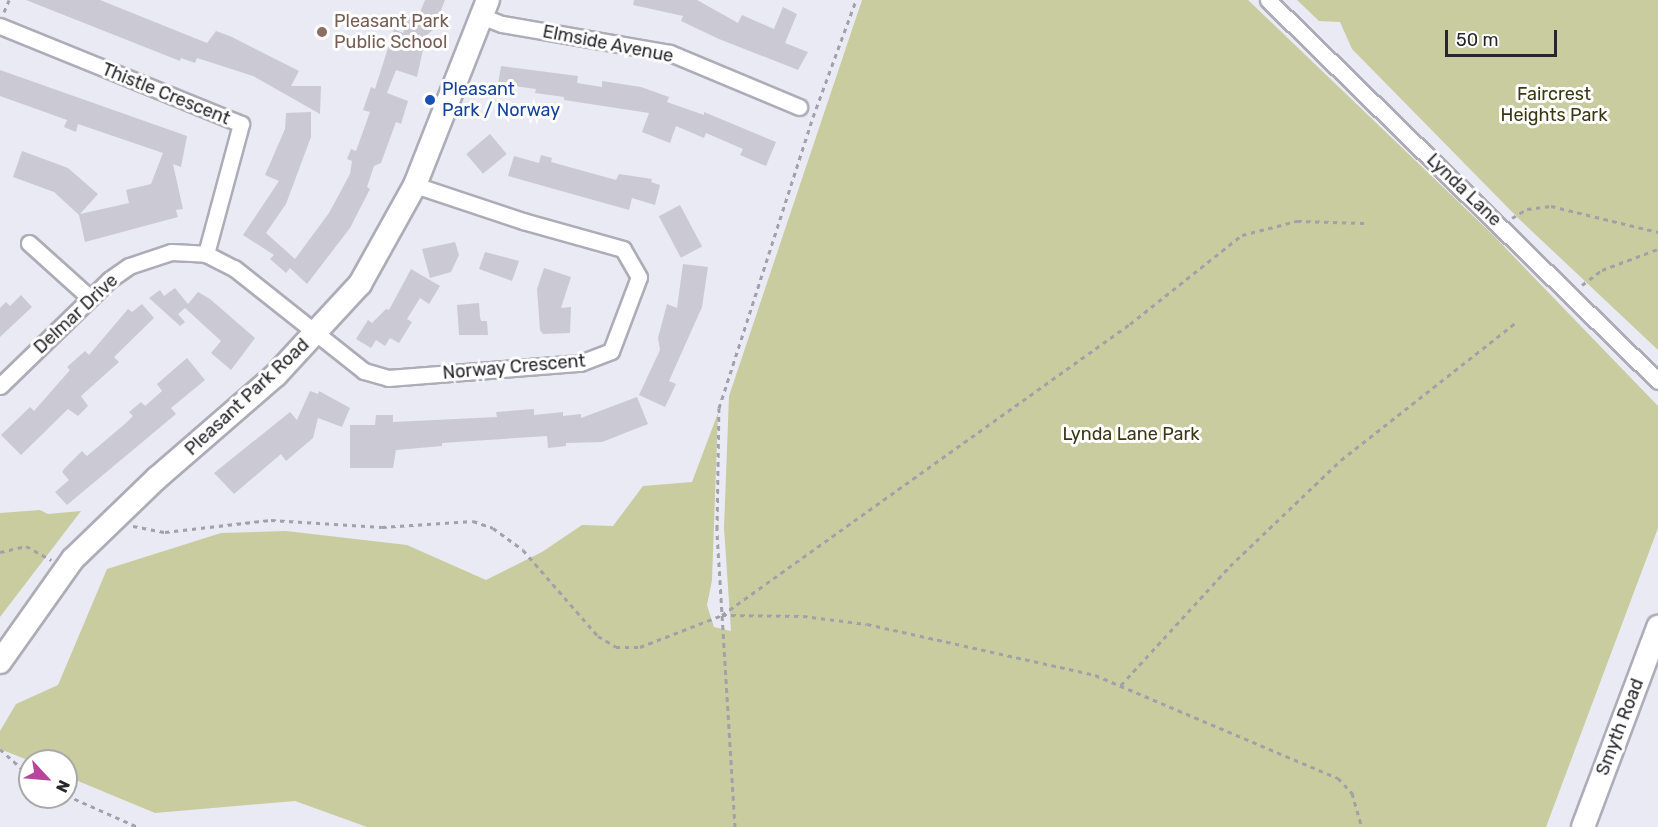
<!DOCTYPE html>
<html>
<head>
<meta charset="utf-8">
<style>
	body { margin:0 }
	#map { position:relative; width:1658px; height:827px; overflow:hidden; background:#eaeaf5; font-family:Rubik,sans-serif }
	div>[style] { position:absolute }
	.green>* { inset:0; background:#c9cc9e }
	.building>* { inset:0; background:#cac9d4; transform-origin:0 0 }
	.path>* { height:3px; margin-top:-1.5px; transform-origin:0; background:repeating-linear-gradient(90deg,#a1a1a9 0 4.5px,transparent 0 9px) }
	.roads { filter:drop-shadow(2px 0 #adacb7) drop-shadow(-2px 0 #adacb7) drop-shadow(0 2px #adacb7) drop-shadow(0 -2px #adacb7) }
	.street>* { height:15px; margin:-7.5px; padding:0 7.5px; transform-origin:7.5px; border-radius:7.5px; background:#fff }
	.secondary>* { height:22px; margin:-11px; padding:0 11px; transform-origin:11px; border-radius:11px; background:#fff }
	.dots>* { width:16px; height:16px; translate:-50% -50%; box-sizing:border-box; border:3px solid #fff; border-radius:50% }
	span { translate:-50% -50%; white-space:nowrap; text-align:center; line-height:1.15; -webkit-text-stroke:6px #fff; paint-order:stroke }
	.education-label { font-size:18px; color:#785e54 }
	.left { translate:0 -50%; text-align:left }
	.street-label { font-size:18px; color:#27272b }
	.transit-label { font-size:18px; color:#164399 }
	.park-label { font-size:18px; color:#383912 }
	.north { position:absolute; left:18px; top:749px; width:60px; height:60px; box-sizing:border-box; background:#fff; border:2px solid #a9a9aa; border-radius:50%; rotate:116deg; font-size:16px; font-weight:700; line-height:24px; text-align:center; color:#27272b }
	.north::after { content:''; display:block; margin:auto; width:21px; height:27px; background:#ba449c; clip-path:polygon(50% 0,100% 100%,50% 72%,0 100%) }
	.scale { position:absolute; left:1445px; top:30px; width:112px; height:27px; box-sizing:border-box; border:3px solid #27272b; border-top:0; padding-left:8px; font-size:18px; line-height:21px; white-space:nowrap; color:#27272b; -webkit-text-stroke:4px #fff; paint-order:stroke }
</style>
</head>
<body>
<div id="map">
	<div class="green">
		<div style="clip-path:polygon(862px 0,1248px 0,1493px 235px,1658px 406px,1658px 528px,1546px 827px,367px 827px,295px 801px,155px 813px,66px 776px,66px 761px,30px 761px,0 749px,0 731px,16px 704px,58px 685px,107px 569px,221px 533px,286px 531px,407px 545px,486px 580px,542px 552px,582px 525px,613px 526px,643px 486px,692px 482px,718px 413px,712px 580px,707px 605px,714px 627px,731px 631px,724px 528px,729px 396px)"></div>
		<div style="clip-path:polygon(1297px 0,1658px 0,1658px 350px,1519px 219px,1352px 49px,1340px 22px,1319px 21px)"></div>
		<div style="clip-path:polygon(40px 510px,48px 514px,81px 511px,0 617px,0 513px)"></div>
	</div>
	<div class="building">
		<div style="clip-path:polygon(26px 0,100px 0,207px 43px,216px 31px,232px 37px,299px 71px,291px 86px,321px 86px,320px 114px,253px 76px,197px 58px,195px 63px,181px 58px,180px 61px)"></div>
		<div style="clip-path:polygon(425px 0,445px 0,434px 29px,426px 36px,417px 77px,396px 70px,387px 93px,408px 101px,401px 124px,396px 122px,381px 163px,374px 166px,367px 187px,370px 189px,350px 228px,307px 284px,290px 268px,286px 273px,270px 259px,274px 255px,243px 235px,279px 181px,265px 175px,285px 129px,286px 113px,311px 112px,311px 137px,286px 204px,266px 233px,295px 259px,329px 213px,350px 174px,352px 161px,347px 159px,351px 149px,356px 151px,370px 112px,363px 110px,371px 87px,375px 89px,394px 29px,403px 33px,409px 17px,417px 20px)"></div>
		<div style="clip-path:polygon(634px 0,697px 0,738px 23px,742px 15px,774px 29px,783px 7px,797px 14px,785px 43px,808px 52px,798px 70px,719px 39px,681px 21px,683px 16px,633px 5px)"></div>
		<div style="clip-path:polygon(501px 66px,578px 76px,577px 83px,602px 87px,602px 81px,641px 87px,669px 97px,667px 102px,704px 115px,704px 112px,776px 142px,766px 166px,740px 155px,743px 149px,706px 133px,704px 138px,676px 126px,670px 143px,642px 132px,649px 113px,564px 100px,564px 97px,535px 93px,536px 89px,498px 84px)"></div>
		<div style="clip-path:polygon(0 70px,187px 136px,181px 167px,173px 164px,183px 209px,176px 210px,178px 217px,85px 242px,79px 215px,54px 192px,13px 177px,22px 151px,68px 168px,98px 194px,80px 214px,129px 203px,126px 190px,151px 184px,163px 153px,78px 124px,76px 132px,64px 127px,67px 120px,0 96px)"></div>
		<div style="left:490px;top:134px;width:26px;height:31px;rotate:50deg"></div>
		<div style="clip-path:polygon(541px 155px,552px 158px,551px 162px,616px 180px,619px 174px,652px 179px,651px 182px,660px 185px,655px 205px,632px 198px,629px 210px,508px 176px,514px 156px,539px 163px)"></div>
		<div style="left:680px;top:205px;width:47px;height:24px;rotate:62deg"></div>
		<div style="clip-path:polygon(455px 242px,459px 255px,451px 272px,430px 278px,422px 249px)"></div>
		<div style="clip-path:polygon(485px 252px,519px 261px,512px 281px,479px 269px)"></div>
		<div style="clip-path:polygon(683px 264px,708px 267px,702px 307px,669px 381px,676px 384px,665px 407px,639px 395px,660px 350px,658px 338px,667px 304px,677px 308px)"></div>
		<div style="clip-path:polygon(544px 268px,571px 277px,561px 308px,571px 307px,570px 333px,543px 334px,540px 330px,537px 289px)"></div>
		<div style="clip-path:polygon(411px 269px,440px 286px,429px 304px,420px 298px,407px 319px,412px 322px,399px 343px,390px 338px,385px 346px,376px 340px,371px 348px,356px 339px,368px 320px,372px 323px,386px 309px,389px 310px)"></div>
		<div style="clip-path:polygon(175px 288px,188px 304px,198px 292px,210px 299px,255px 338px,231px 370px,211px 353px,221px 341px,185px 308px,178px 314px,185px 322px,180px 326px,149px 298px,160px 290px,164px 296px)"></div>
		<div style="clip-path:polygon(21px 295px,32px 307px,0 337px,0 308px,6px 302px,10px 306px)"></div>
		<div style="clip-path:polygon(479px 303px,480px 317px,481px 321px,487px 321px,488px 335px,459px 335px,457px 305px)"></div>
		<div style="clip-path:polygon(142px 304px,154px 318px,114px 357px,119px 362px,81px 396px,88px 406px,78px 416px,68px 409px,21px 455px,1px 435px,30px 407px,34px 411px,70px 370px,67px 367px,85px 351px,89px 355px,128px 309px,132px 312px)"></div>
		<div style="clip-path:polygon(187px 358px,205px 380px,171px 408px,176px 414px,67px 505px,55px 492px,69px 480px,62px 472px,64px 469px,82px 451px,87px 456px,126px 423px,133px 416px,129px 412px,141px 402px,145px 406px,162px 391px,157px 384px)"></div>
		<div style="clip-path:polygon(310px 391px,318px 394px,319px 391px,350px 408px,342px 427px,318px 418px,313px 438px,286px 461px,281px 454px,234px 494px,214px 473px,290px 412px,297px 420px)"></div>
		<div style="clip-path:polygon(637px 397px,648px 424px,602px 442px,566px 443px,566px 446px,548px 448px,547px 436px,442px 443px,442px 446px,396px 450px,393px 468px,350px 468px,350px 425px,375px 425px,376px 415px,393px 415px,393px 422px,497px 417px,496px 412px,534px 409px,534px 415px,563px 412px,563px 416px,581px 414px,581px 418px)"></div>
	</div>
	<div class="path">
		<div style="left:4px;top:12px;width:13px;rotate:-67deg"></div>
		<div style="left:1512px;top:218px;width:17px;rotate:-31deg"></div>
		<div style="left:1527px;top:209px;width:24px;rotate:-7deg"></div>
		<div style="left:1551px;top:206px;width:110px;rotate:13.7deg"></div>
		<div style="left:1582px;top:285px;width:25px;rotate:-37deg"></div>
		<div style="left:1602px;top:270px;width:60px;rotate:-20.6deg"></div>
		<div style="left:133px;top:526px;width:33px;rotate:11deg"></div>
		<div style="left:165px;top:532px;width:107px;rotate:-6.5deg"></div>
		<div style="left:271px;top:520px;width:111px;rotate:3.6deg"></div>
		<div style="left:382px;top:527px;width:91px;rotate:-3.8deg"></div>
		<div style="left:473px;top:521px;width:21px;rotate:19deg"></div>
		<div style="left:493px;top:528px;width:37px;rotate:36deg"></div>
		<div style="left:523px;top:550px;width:114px;rotate:48.9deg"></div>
		<div style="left:598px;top:636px;width:21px;rotate:31deg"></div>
		<div style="left:616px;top:647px;width:24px"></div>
		<div style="left:640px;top:647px;width:88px;rotate:-21.3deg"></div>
		<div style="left:722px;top:615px;width:81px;rotate:0.7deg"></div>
		<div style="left:803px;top:616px;width:64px;rotate:7.1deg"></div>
		<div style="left:867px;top:624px;width:234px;rotate:12.6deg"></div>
		<div style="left:1095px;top:675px;width:264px;rotate:23deg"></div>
		<div style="left:1338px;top:778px;width:21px;rotate:47deg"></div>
		<div style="left:1352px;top:793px;width:35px;rotate:74deg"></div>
		<div style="left:0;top:552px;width:27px;rotate:-13deg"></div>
		<div style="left:26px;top:546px;width:29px;rotate:29deg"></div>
		<div style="left:722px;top:615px;width:501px;rotate:-35.5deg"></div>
		<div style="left:1130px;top:324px;width:143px;rotate:-38.5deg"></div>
		<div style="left:1242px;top:235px;width:57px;rotate:-14.3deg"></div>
		<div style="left:1297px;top:221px;width:67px;rotate:1.7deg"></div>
		<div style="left:1121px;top:685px;width:161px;rotate:-47.5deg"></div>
		<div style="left:1230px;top:566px;width:153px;rotate:-43.7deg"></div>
		<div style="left:1341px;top:460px;width:221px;rotate:-38.2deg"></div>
		<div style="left:0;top:749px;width:40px;rotate:42deg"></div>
		<div style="left:66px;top:795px;width:79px;rotate:24deg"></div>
		<div style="left:735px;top:827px;width:299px;rotate:-93.5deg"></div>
		<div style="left:717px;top:529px;width:121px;rotate:-89.1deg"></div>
		<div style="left:719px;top:408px;width:306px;rotate:-72.1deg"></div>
		<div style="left:813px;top:117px;width:125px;rotate:-69.8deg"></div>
	</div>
	<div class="roads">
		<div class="street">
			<div style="left:1268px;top:0;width:545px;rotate:44.33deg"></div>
			<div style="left:481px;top:16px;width:22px;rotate:21deg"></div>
			<div style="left:502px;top:24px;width:170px;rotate:9.8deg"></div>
			<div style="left:670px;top:53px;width:140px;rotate:22.7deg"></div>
			<div style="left:0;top:26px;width:260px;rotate:22.1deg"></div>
			<div style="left:241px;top:124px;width:135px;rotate:105.1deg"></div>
			<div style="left:29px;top:243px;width:82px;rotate:42deg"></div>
			<div style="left:0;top:386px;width:152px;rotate:-44.2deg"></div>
			<div style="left:109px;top:280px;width:24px;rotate:-35deg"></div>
			<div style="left:129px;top:266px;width:44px;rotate:-18.4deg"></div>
			<div style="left:171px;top:252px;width:35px;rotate:3deg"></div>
			<div style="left:206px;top:254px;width:31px;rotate:27deg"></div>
			<div style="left:234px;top:268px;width:166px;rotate:38.4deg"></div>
			<div style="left:364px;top:371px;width:25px;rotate:16deg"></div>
			<div style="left:388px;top:378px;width:193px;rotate:-4.5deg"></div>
			<div style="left:580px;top:363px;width:33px;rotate:-21deg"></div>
			<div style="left:611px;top:351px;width:79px;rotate:-69.3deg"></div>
			<div style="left:639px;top:277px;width:32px;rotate:-120deg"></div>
			<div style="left:623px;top:249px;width:104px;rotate:-164.4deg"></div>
			<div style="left:523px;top:221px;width:114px;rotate:-161.6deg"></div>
		</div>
		<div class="secondary">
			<div style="left:0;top:662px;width:126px;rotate:-54.7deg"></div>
			<div style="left:73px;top:559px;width:117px;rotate:-44deg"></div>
			<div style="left:157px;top:478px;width:157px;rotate:-40.9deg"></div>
			<div style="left:276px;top:375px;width:124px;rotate:-47.3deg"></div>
			<div style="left:360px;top:284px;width:113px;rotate:-60.9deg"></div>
			<div style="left:415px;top:185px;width:199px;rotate:-68.5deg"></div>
			<div style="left:1583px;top:827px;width:214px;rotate:-69.4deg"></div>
		</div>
	</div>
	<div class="dots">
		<div style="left:322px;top:32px;background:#8d6e63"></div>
		<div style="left:430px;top:100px;background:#1a4fb4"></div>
	</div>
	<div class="education-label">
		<span class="left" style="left:334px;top:32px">Pleasant Park<br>Public School</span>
	</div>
	<div class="street-label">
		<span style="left:608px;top:44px;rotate:11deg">Elmside Avenue</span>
		<span style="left:166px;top:94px;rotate:22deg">Thistle Crescent</span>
		<span style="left:1464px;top:190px;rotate:44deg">Lynda Lane</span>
		<span style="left:76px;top:314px;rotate:-43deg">Delmar Drive</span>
		<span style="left:514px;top:367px;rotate:-5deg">Norway Crescent</span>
		<span style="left:247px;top:397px;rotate:-43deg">Pleasant Park Road</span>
		<span style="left:1620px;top:727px;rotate:-69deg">Smyth Road</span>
	</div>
	<div class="transit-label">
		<span class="left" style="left:442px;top:100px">Pleasant<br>Park / Norway</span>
	</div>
	<div class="park-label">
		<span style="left:1554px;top:105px">Faircrest<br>Heights Park</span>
		<span style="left:1131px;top:434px">Lynda Lane Park</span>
	</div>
	<div class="north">N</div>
	<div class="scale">50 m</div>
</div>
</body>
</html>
